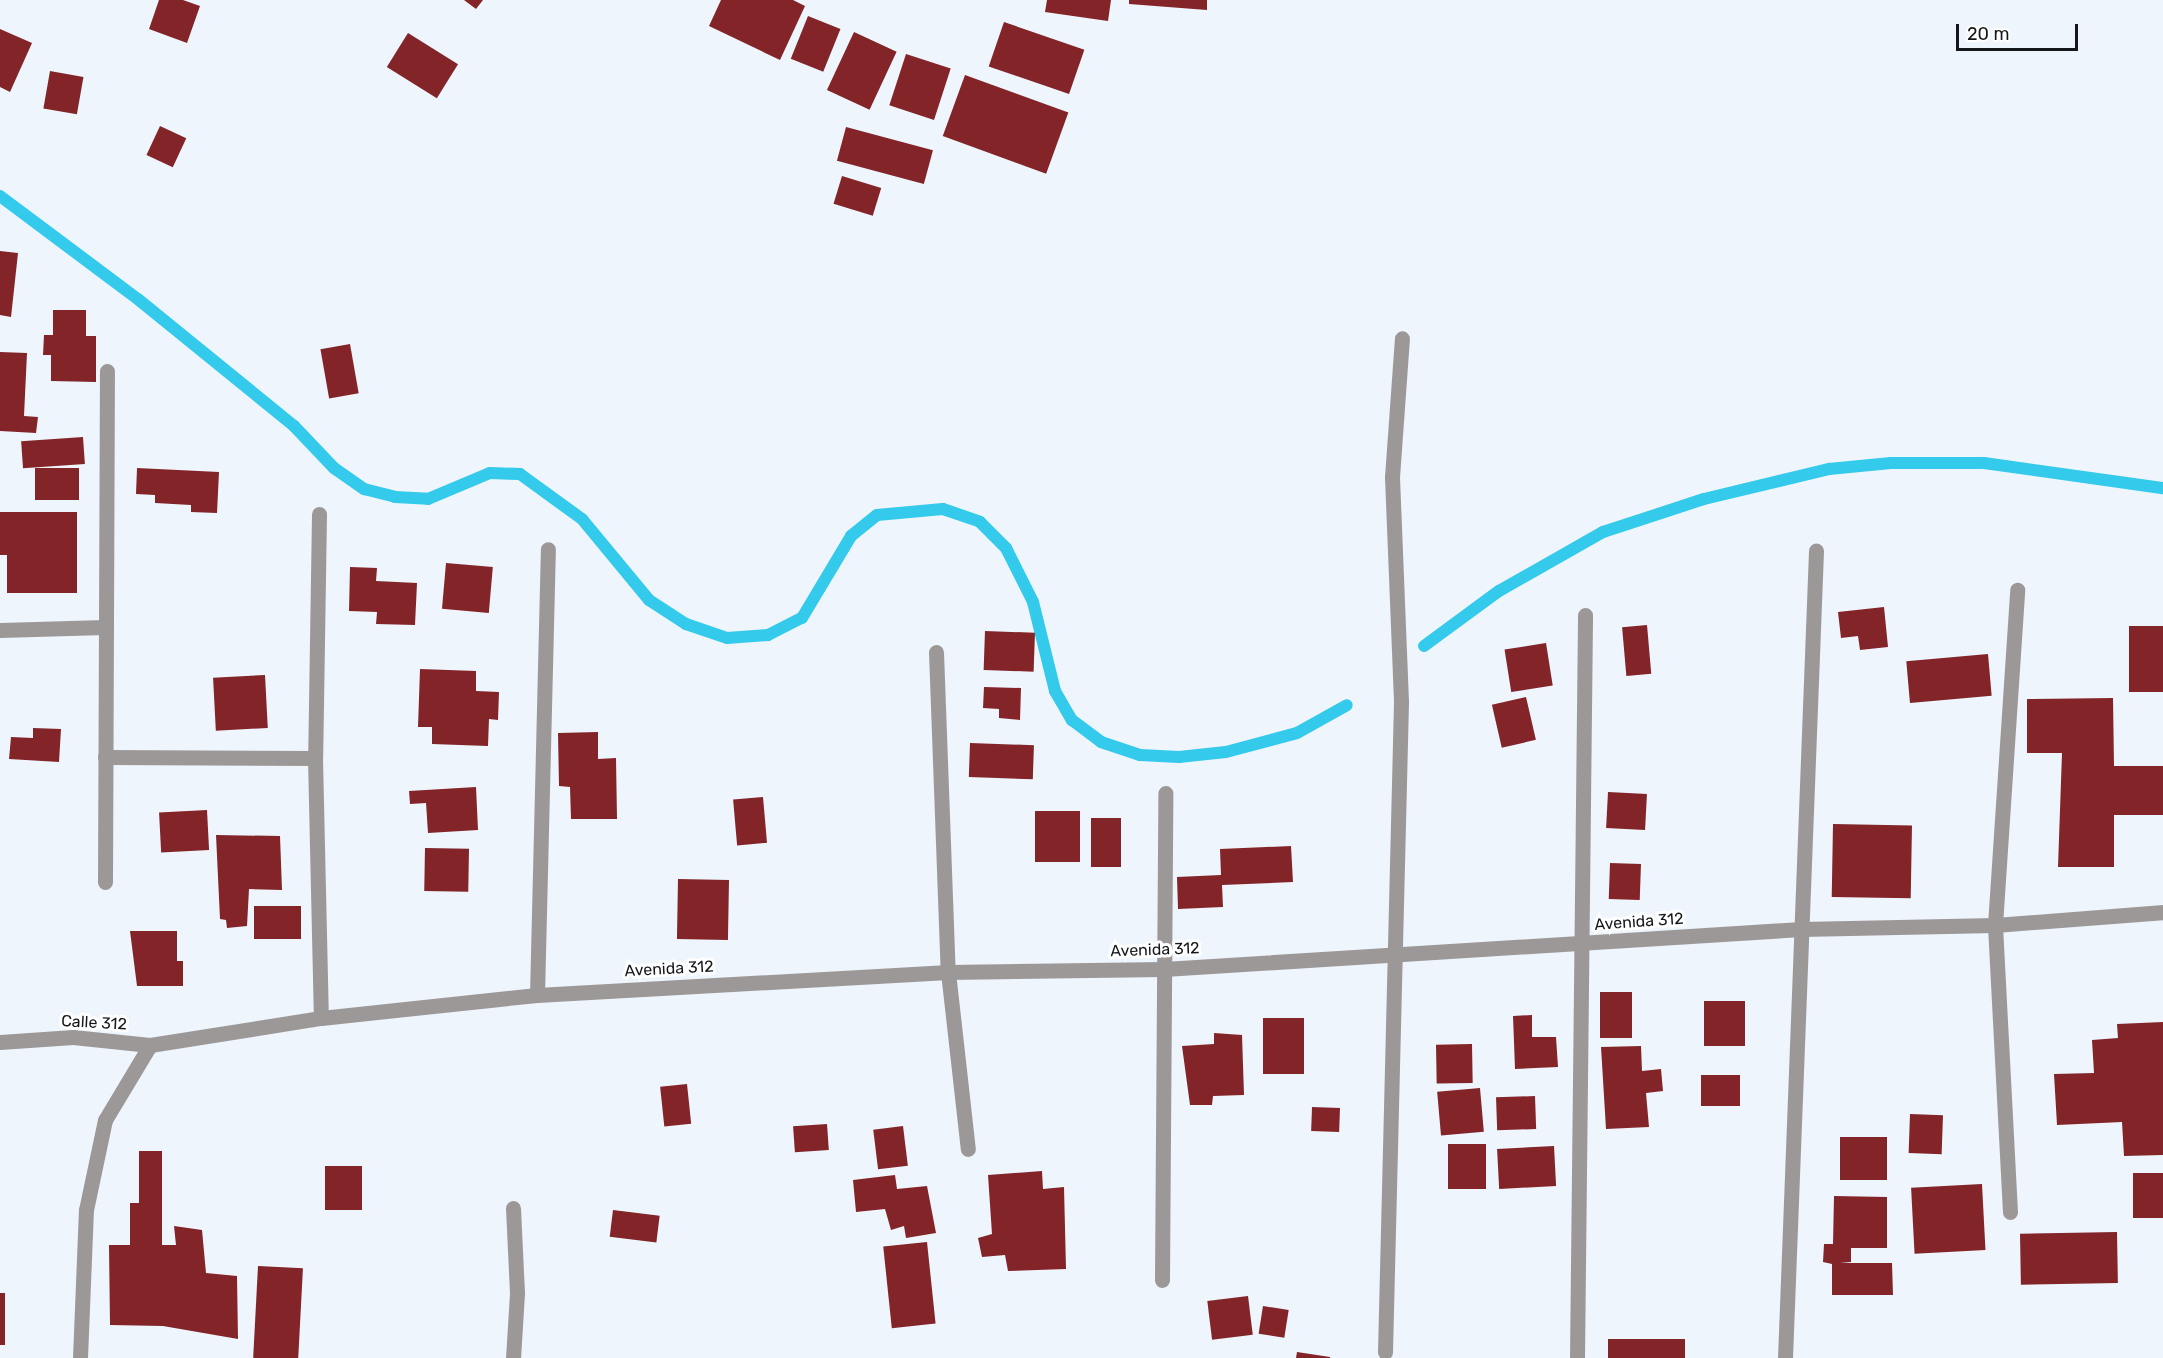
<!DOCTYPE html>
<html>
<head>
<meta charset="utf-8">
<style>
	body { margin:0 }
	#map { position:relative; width:2163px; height:1358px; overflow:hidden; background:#eef5fd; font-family:Rubik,sans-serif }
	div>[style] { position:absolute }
	.stream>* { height:12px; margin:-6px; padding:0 6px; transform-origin:6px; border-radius:6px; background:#33caeb }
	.building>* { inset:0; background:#822428; transform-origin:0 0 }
	.minor>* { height:15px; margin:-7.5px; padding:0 7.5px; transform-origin:7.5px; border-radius:7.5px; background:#9d9898 }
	span { translate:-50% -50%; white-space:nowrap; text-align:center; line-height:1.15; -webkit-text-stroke:6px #fff; paint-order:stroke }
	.street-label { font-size:16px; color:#15171a }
	.scale { position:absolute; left:1956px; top:24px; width:122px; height:27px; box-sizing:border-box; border:3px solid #15171a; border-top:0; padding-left:8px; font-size:18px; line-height:21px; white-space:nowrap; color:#15171a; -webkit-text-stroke:4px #fff; paint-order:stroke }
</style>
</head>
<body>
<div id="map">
	<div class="stream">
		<div style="left:0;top:196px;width:174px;rotate:36.8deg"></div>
		<div style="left:139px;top:300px;width:200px;rotate:39.1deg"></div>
		<div style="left:294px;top:426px;width:58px;rotate:46.4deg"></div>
		<div style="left:334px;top:468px;width:37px;rotate:35deg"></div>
		<div style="left:364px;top:489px;width:32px;rotate:14deg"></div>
		<div style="left:395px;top:497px;width:33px;rotate:3deg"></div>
		<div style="left:428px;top:499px;width:67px;rotate:-22.8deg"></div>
		<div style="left:490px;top:473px;width:30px;rotate:2deg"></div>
		<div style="left:520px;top:474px;width:77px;rotate:36deg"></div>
		<div style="left:582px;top:519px;width:105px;rotate:50.4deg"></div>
		<div style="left:649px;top:600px;width:44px;rotate:33deg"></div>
		<div style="left:686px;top:624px;width:43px;rotate:18.9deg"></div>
		<div style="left:727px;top:638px;width:41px;rotate:-4.2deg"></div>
		<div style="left:768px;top:635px;width:38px;rotate:-27deg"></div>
		<div style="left:802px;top:618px;width:96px;rotate:-59.1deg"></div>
		<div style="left:851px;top:536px;width:33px;rotate:-39deg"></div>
		<div style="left:877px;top:515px;width:66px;rotate:-5.2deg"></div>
		<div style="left:943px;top:509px;width:39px;rotate:19deg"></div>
		<div style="left:980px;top:522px;width:37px;rotate:45deg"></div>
		<div style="left:1006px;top:548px;width:60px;rotate:63.4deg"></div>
		<div style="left:1033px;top:602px;width:92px;rotate:76.1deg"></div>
		<div style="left:1055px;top:691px;width:34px;rotate:60deg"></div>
		<div style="left:1072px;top:720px;width:36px;rotate:37deg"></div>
		<div style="left:1101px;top:742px;width:41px;rotate:18.4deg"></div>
		<div style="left:1140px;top:755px;width:39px;rotate:3deg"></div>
		<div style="left:1179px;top:757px;width:47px;rotate:-6.1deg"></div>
		<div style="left:1226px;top:752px;width:73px;rotate:-15deg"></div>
		<div style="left:1297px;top:733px;width:57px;rotate:-29.2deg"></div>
		<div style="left:1424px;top:646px;width:93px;rotate:-36.3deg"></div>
		<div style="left:1499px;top:591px;width:120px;rotate:-29.6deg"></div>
		<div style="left:1603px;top:532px;width:106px;rotate:-18.1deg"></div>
		<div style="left:1704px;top:499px;width:129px;rotate:-13.5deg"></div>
		<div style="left:1829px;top:469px;width:62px;rotate:-5.5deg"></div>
		<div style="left:1891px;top:463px;width:93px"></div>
		<div style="left:1984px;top:463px;width:181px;rotate:8deg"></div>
	</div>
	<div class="building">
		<div style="clip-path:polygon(159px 0,183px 0,200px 6px,187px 43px,149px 29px)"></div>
		<div style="clip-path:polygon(464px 0,483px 0,476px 9px)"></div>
		<div style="clip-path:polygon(721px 0,793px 0,805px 6px,780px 60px,709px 26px)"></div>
		<div style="clip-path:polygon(1047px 0,1111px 0,1108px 21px,1045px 12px)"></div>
		<div style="clip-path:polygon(1129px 0,1207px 0,1207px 10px,1129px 4px)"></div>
		<div style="left:808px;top:16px;width:35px;height:46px;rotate:22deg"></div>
		<div style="left:1004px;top:22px;width:85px;height:47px;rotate:19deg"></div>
		<div style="clip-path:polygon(0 29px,32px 43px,10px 92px,0 87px)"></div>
		<div style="left:854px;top:32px;width:47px;height:64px;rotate:25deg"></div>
		<div style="left:408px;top:33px;width:59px;height:40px;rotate:32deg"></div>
		<div style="left:906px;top:54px;width:47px;height:54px;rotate:18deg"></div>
		<div style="left:50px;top:71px;width:34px;height:38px;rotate:10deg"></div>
		<div style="left:965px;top:75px;width:110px;height:65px;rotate:20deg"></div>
		<div style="left:160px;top:126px;width:29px;height:32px;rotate:25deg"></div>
		<div style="left:846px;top:127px;width:90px;height:35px;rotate:15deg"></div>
		<div style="left:842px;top:176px;width:41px;height:29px;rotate:17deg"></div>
		<div style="clip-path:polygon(0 251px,18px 253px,11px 317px,0 315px)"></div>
		<div style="clip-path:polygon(53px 310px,86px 310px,86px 336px,96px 336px,96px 382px,51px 381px,51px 355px,43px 355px,44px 335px,53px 335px)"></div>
		<div style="left:350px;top:344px;width:50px;height:30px;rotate:80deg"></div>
		<div style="clip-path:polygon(0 352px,27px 353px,24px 416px,38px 417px,36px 433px,0 431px)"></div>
		<div style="left:83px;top:437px;width:27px;height:62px;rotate:86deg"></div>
		<div style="left:35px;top:468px;width:44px;height:32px"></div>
		<div style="clip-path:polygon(137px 468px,219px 472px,217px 513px,191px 512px,191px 505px,155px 503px,155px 495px,136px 494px)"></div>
		<div style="clip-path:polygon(0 512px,77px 512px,77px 593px,7px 593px,7px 555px,0 555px)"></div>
		<div style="left:446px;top:563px;width:47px;height:46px;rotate:5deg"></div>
		<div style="clip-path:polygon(350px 567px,377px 568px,376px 581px,417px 583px,415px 625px,376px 624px,377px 612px,349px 611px)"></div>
		<div style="clip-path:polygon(1884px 607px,1888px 647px,1860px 650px,1858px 636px,1841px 638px,1838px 612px)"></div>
		<div style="left:1647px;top:625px;width:49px;height:25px;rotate:85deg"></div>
		<div style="left:2163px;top:626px;width:66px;height:34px;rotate:90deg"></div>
		<div style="left:985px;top:631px;width:50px;height:39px;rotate:2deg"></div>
		<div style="left:1546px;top:643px;width:43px;height:42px;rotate:81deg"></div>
		<div style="left:1988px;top:654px;width:42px;height:82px;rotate:85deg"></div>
		<div style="clip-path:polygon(420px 669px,476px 671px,476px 691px,499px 692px,498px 720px,489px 719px,488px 746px,432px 744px,432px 727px,418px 727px)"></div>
		<div style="left:265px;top:675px;width:53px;height:52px;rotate:87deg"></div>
		<div style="clip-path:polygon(984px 687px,1021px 688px,1020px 720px,999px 718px,999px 709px,983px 708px)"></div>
		<div style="left:1526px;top:697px;width:44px;height:35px;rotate:77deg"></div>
		<div style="clip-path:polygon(2113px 698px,2114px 766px,2163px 766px,2163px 815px,2114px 815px,2114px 867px,2058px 867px,2062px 753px,2027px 753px,2027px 699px)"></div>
		<div style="clip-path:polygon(33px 728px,61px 729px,59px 762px,9px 759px,11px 737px,33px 738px)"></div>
		<div style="clip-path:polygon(598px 732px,598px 759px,616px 758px,617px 819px,571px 819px,570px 787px,559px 786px,558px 733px)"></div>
		<div style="left:970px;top:743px;width:64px;height:34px;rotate:2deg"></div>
		<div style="clip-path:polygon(476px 787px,478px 830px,428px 833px,426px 803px,410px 804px,409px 791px)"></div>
		<div style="left:1608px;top:792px;width:39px;height:36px;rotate:3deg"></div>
		<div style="left:763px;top:797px;width:46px;height:30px;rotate:85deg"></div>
		<div style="left:207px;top:810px;width:40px;height:48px;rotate:87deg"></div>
		<div style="left:1035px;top:811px;width:45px;height:51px"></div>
		<div style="left:1091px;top:818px;width:30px;height:49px"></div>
		<div style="left:1833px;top:824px;width:79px;height:73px;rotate:1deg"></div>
		<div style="clip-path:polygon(216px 835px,280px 836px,282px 890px,249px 889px,247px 926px,227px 928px,226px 920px,220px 919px)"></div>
		<div style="clip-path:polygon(1291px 846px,1293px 882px,1222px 885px,1223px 907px,1178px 909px,1177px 877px,1221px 875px,1220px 849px)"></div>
		<div style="left:425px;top:848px;width:44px;height:43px;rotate:1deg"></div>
		<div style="left:1610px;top:863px;width:31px;height:36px;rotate:2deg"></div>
		<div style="left:678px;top:879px;width:51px;height:60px;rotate:1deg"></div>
		<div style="left:254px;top:906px;width:47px;height:33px"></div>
		<div style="clip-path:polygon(130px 931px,177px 931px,177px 961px,183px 961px,183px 986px,137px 986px)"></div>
		<div style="left:1600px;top:992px;width:32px;height:46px"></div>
		<div style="left:1704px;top:1001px;width:41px;height:45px"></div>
		<div style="clip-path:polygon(1532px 1015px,1532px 1037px,1556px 1037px,1558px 1067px,1515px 1069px,1513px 1016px)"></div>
		<div style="left:1263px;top:1018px;width:41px;height:56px"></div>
		<div style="clip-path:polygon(2163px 1022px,2163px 1155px,2124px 1156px,2122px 1122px,2057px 1125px,2054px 1074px,2094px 1073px,2092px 1040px,2118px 1038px,2117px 1024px)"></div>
		<div style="clip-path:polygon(1214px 1033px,1242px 1035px,1244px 1095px,1213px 1096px,1212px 1105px,1190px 1105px,1182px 1046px,1214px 1044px)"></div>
		<div style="left:1472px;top:1044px;width:39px;height:36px;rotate:89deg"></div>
		<div style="clip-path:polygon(1641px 1046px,1642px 1071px,1661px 1069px,1663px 1091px,1646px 1093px,1649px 1127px,1606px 1129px,1601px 1047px)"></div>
		<div style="left:1701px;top:1075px;width:39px;height:31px"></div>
		<div style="left:687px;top:1084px;width:40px;height:27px;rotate:84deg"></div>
		<div style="left:1480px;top:1088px;width:44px;height:43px;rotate:85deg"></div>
		<div style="left:1535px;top:1096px;width:33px;height:39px;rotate:88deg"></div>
		<div style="left:1312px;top:1107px;width:28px;height:24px;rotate:2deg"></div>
		<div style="left:1910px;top:1114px;width:33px;height:39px;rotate:2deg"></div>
		<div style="left:827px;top:1124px;width:26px;height:34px;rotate:86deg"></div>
		<div style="left:903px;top:1126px;width:40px;height:30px;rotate:83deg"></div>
		<div style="left:1840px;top:1137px;width:47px;height:43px"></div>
		<div style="left:1448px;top:1144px;width:38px;height:45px"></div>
		<div style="left:1554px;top:1146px;width:40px;height:57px;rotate:87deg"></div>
		<div style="clip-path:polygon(139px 1151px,162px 1151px,162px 1245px,176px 1245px,174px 1226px,202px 1230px,206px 1273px,237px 1276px,238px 1339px,163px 1326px,110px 1325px,109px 1245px,130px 1245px,130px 1203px,139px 1203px)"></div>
		<div style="left:325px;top:1166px;width:37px;height:44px"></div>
		<div style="clip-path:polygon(1042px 1171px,1043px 1189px,1064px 1187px,1066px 1269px,1008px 1271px,1005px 1255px,982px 1257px,978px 1238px,992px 1234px,988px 1175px)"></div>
		<div style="left:2133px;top:1173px;width:30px;height:45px"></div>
		<div style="clip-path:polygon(895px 1175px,897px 1189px,927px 1186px,936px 1233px,906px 1238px,904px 1226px,891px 1230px,885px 1209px,856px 1212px,853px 1180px)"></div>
		<div style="left:1982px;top:1184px;width:66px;height:71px;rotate:87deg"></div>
		<div style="clip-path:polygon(1834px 1196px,1887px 1197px,1887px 1248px,1851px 1248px,1851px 1262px,1840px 1263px,1892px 1263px,1893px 1295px,1832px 1295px,1832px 1264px,1823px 1262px,1824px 1244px,1833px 1244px)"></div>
		<div style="left:613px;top:1210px;width:47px;height:27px;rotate:7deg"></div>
		<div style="left:2117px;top:1232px;width:51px;height:97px;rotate:89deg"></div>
		<div style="left:927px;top:1242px;width:82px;height:44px;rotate:84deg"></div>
		<div style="left:258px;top:1266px;width:45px;height:92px;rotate:3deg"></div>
		<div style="left:0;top:1293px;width:5px;height:52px"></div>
		<div style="left:1248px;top:1296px;width:39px;height:41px;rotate:83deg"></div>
		<div style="left:1263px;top:1306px;width:26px;height:28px;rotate:9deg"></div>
		<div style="left:1685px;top:1339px;width:19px;height:77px;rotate:90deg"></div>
		<div style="clip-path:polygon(1297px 1352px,1330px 1357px,1330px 1358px,1296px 1358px)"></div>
	</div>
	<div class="minor">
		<div style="left:319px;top:514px;width:244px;rotate:90.9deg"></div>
		<div style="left:315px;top:758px;width:260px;rotate:88.7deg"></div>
		<div style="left:0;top:630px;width:105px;rotate:-1.6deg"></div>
		<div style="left:936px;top:652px;width:320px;rotate:87.9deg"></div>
		<div style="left:948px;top:972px;width:178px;rotate:83.6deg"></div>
		<div style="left:105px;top:757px;width:210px;rotate:0.3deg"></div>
		<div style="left:105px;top:882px;width:511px;rotate:-89.78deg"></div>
		<div style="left:537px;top:995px;width:446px;rotate:-88.6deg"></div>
		<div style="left:0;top:1042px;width:73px;rotate:-3.9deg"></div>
		<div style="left:73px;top:1037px;width:77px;rotate:5.9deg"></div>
		<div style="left:150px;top:1045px;width:173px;rotate:-9deg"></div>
		<div style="left:321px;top:1018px;width:217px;rotate:-6.1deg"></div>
		<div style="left:537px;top:995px;width:412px;rotate:-3.2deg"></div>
		<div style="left:948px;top:972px;width:216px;rotate:-0.8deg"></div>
		<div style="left:1164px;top:969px;width:638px;rotate:-3.59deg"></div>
		<div style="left:1801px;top:929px;width:194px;rotate:-1.2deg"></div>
		<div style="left:1995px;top:925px;width:169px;rotate:-4.4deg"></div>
		<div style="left:513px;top:1208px;width:85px;rotate:87.3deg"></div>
		<div style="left:517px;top:1293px;width:65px;rotate:93.5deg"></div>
		<div style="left:2010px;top:1212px;width:287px;rotate:-93deg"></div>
		<div style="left:1995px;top:925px;width:336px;rotate:-86.2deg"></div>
		<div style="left:1162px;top:1280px;width:487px;rotate:-89.6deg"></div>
		<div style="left:1385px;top:1352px;width:651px;rotate:-88.59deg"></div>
		<div style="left:1401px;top:701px;width:224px;rotate:-92.3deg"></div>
		<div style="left:1392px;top:477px;width:139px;rotate:-85.9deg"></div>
		<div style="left:80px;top:1358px;width:148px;rotate:-87.7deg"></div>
		<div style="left:86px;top:1210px;width:92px;rotate:-78.1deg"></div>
		<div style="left:105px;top:1120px;width:87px;rotate:-59deg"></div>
		<div style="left:1577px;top:1358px;width:743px;rotate:-89.38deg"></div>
		<div style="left:1785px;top:1358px;width:808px;rotate:-87.8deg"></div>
	</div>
	<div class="street-label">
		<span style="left:1639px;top:922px;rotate:-4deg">Avenida 312</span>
		<span style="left:1155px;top:950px;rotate:-2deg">Avenida 312</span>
		<span style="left:669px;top:969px;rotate:-3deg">Avenida 312</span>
		<span style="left:94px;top:1023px;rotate:3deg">Calle 312</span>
	</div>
	<div class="scale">20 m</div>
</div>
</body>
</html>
